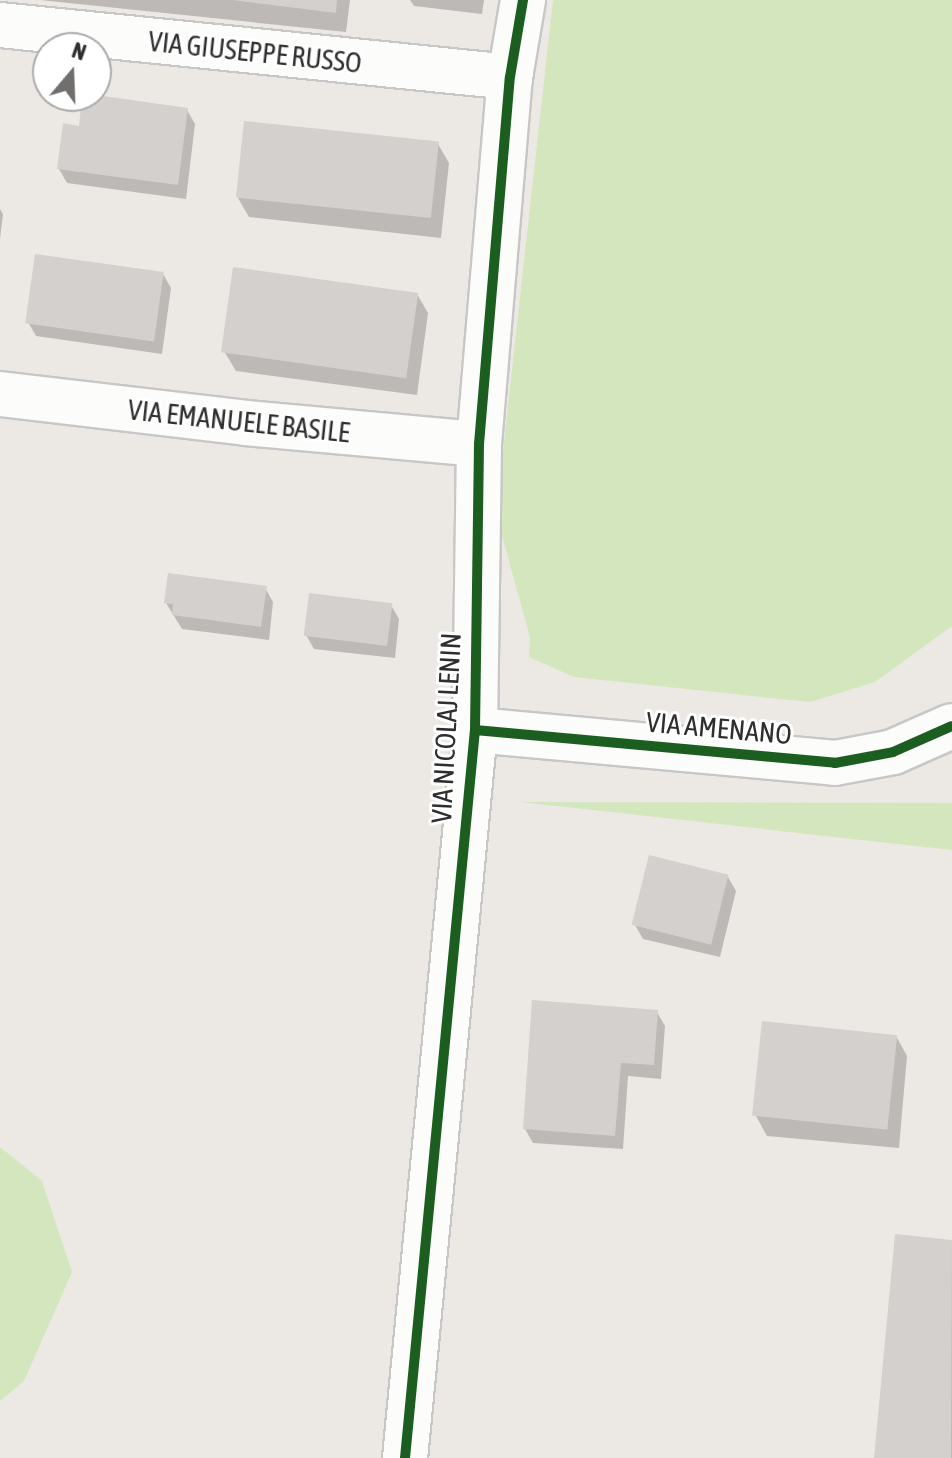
<!DOCTYPE html>
<html>
<head>
<meta charset="utf-8">
<style>
	body { margin:0 }
	#map { position:relative; width:952px; height:1458px; overflow:hidden; background:#ece8e4; font-family:"Asap Condensed",sans-serif }
	div>[style] { position:absolute }
	.green>* { inset:0; background:#d4e6be }
	.shadow>* { inset:0; background:#0003 }
	.building>* { inset:0; background:#d3d0cd; transform-origin:0 0 }
	.roads { filter:drop-shadow(2px 0 #c8c7c7) drop-shadow(-2px 0 #c8c7c7) drop-shadow(0 2px #c8c7c7) drop-shadow(0 -2px #c8c7c7) }
	.minor>* { height:44px; margin:-22px; padding:0 22px; transform-origin:22px; border-radius:22px; background:#fcfcfb }
	.secondary>* { height:44px; margin:-22px; padding:0 22px; transform-origin:22px; border-radius:22px; background:#fcfcfb }
	.cycleway>* { height:10px; margin:-5px; padding:0 5px; transform-origin:5px; border-radius:5px; background:#1b5e20 }
	span { translate:-50% -50%; white-space:nowrap; text-align:center; line-height:1.15; -webkit-text-stroke:6px #fff; paint-order:stroke }
	.street-label { font-size:28px; color:#2e2e2e }
	.north { position:absolute; left:32px; top:32px; width:80px; height:80px; box-sizing:border-box; background:#fff; border:2px solid #ababab; border-radius:50%; rotate:19deg; font-size:22px; font-weight:700; line-height:32px; text-align:center; color:#2e2e2e }
	.north::after { content:''; display:block; margin:auto; width:28px; height:36px; background:#706f6e; clip-path:polygon(50% 0,100% 100%,50% 72%,0 100%) }
</style>
</head>
<body>
<div id="map">
	<div class="green">
		<div style="clip-path:polygon(553px 0,952px 0,952px 626px,875px 682px,810px 702px,574px 677px,529px 657px,530px 637px,496px 514px)"></div>
		<div style="clip-path:polygon(520px 802px,952px 803px,952px 850px)"></div>
		<div style="clip-path:polygon(0 1147px,42px 1181px,72px 1272px,24px 1381px,0 1401px)"></div>
	</div>
	<div class="shadow">
		<div style="clip-path:polygon(40px 0,350px 0,346px 32px)"></div>
		<div style="clip-path:polygon(410px 0,484px 0,482px 14px,414px 6px)"></div>
		<div style="clip-path:polygon(187px 110px,195px 124px,186px 199px,67px 183px,59px 169px,80px 128px)"></div>
		<div style="clip-path:polygon(438px 144px,449px 163px,441px 238px,249px 217px,238px 198px)"></div>
		<div style="clip-path:polygon(0 209px,3px 214px,0 239px)"></div>
		<div style="clip-path:polygon(163px 274px,171px 288px,162px 354px,36px 336px,28px 322px)"></div>
		<div style="clip-path:polygon(417px 294px,428px 313px,417px 395px,236px 371px,224px 351px)"></div>
		<div style="clip-path:polygon(265px 588px,273px 602px,269px 640px,182px 629px,166px 603px)"></div>
		<div style="clip-path:polygon(391px 605px,399px 619px,395px 658px,314px 649px,306px 635px)"></div>
		<div style="clip-path:polygon(728px 877px,736px 891px,720px 957px,643px 939px,635px 925px)"></div>
		<div style="clip-path:polygon(657px 1012px,665px 1026px,661px 1079px,628px 1076px,623px 1149px,533px 1143px,525px 1129px)"></div>
		<div style="clip-path:polygon(896px 1036px,907px 1056px,899px 1148px,767px 1136px,756px 1116px)"></div>
		<div style="clip-path:polygon(897px 1237px,952px 1242px,952px 1458px,876px 1458px)"></div>
	</div>
	<div class="building">
		<div style="clip-path:polygon(232px 0,337px 0,336px 13px)"></div>
		<div style="clip-path:polygon(96px 95px,188px 108px,178px 185px,57px 169px,63px 123px,79px 126px,82px 96px)"></div>
		<div style="left:244px;top:121px;width:196px;height:77px;rotate:6deg"></div>
		<div style="left:35px;top:254px;width:130px;height:70px;rotate:8deg"></div>
		<div style="left:233px;top:267px;width:187px;height:86px;rotate:8deg"></div>
		<div style="clip-path:polygon(168px 573px,267px 586px,261px 627px,172px 615px,173px 604px,164px 603px)"></div>
		<div style="left:309px;top:593px;width:84px;height:43px;rotate:7deg"></div>
		<div style="left:649px;top:855px;width:82px;height:72px;rotate:14deg"></div>
		<div style="clip-path:polygon(532px 1000px,658px 1010px,654px 1065px,621px 1063px,615px 1136px,523px 1129px)"></div>
		<div style="left:762px;top:1021px;width:136px;height:95px;rotate:6deg"></div>
		<div style="clip-path:polygon(895px 1234px,952px 1240px,951px 1458px,874px 1458px)"></div>
	</div>
	<div class="roads">
		<div class="minor">
			<div style="left:0;top:25px;width:513px;rotate:5.82deg"></div>
			<div style="left:0;top:394px;width:248px;rotate:6.7deg"></div>
			<div style="left:246px;top:423px;width:234px;rotate:5.2deg"></div>
			<div style="left:475px;top:730px;width:286px;rotate:-89.2deg"></div>
			<div style="left:479px;top:444px;width:368px;rotate:-85.2deg"></div>
			<div style="left:510px;top:77px;width:78px;rotate:-80.4deg"></div>
		</div>
		<div class="secondary">
			<div style="left:405px;top:1458px;width:731px;rotate:-84.51deg"></div>
			<div style="left:475px;top:730px;width:362px;rotate:5.2deg"></div>
			<div style="left:835px;top:763px;width:59px;rotate:-10.7deg"></div>
			<div style="left:893px;top:752px;width:64px;rotate:-23.8deg"></div>
		</div>
	</div>
	<div class="cycleway">
		<div style="left:475px;top:730px;width:362px;rotate:5.2deg"></div>
		<div style="left:835px;top:763px;width:59px;rotate:-10.7deg"></div>
		<div style="left:893px;top:752px;width:64px;rotate:-23.8deg"></div>
		<div style="left:405px;top:1458px;width:731px;rotate:-84.51deg"></div>
		<div style="left:475px;top:730px;width:286px;rotate:-89.2deg"></div>
		<div style="left:479px;top:444px;width:368px;rotate:-85.2deg"></div>
		<div style="left:510px;top:77px;width:78px;rotate:-80.4deg"></div>
	</div>
	<div class="street-label">
		<span style="left:255px;top:52px;rotate:6deg">VIA GIUSEPPE RUSSO</span>
		<span style="left:239px;top:421px;rotate:6deg">VIA EMANUELE BASILE</span>
		<span style="left:446px;top:728px;rotate:-87deg">VIA NICOLAJ LENIN</span>
		<span style="left:719px;top:728px;rotate:5deg">VIA AMENANO</span>
	</div>
	<div class="north">N</div>
</div>
</body>
</html>
